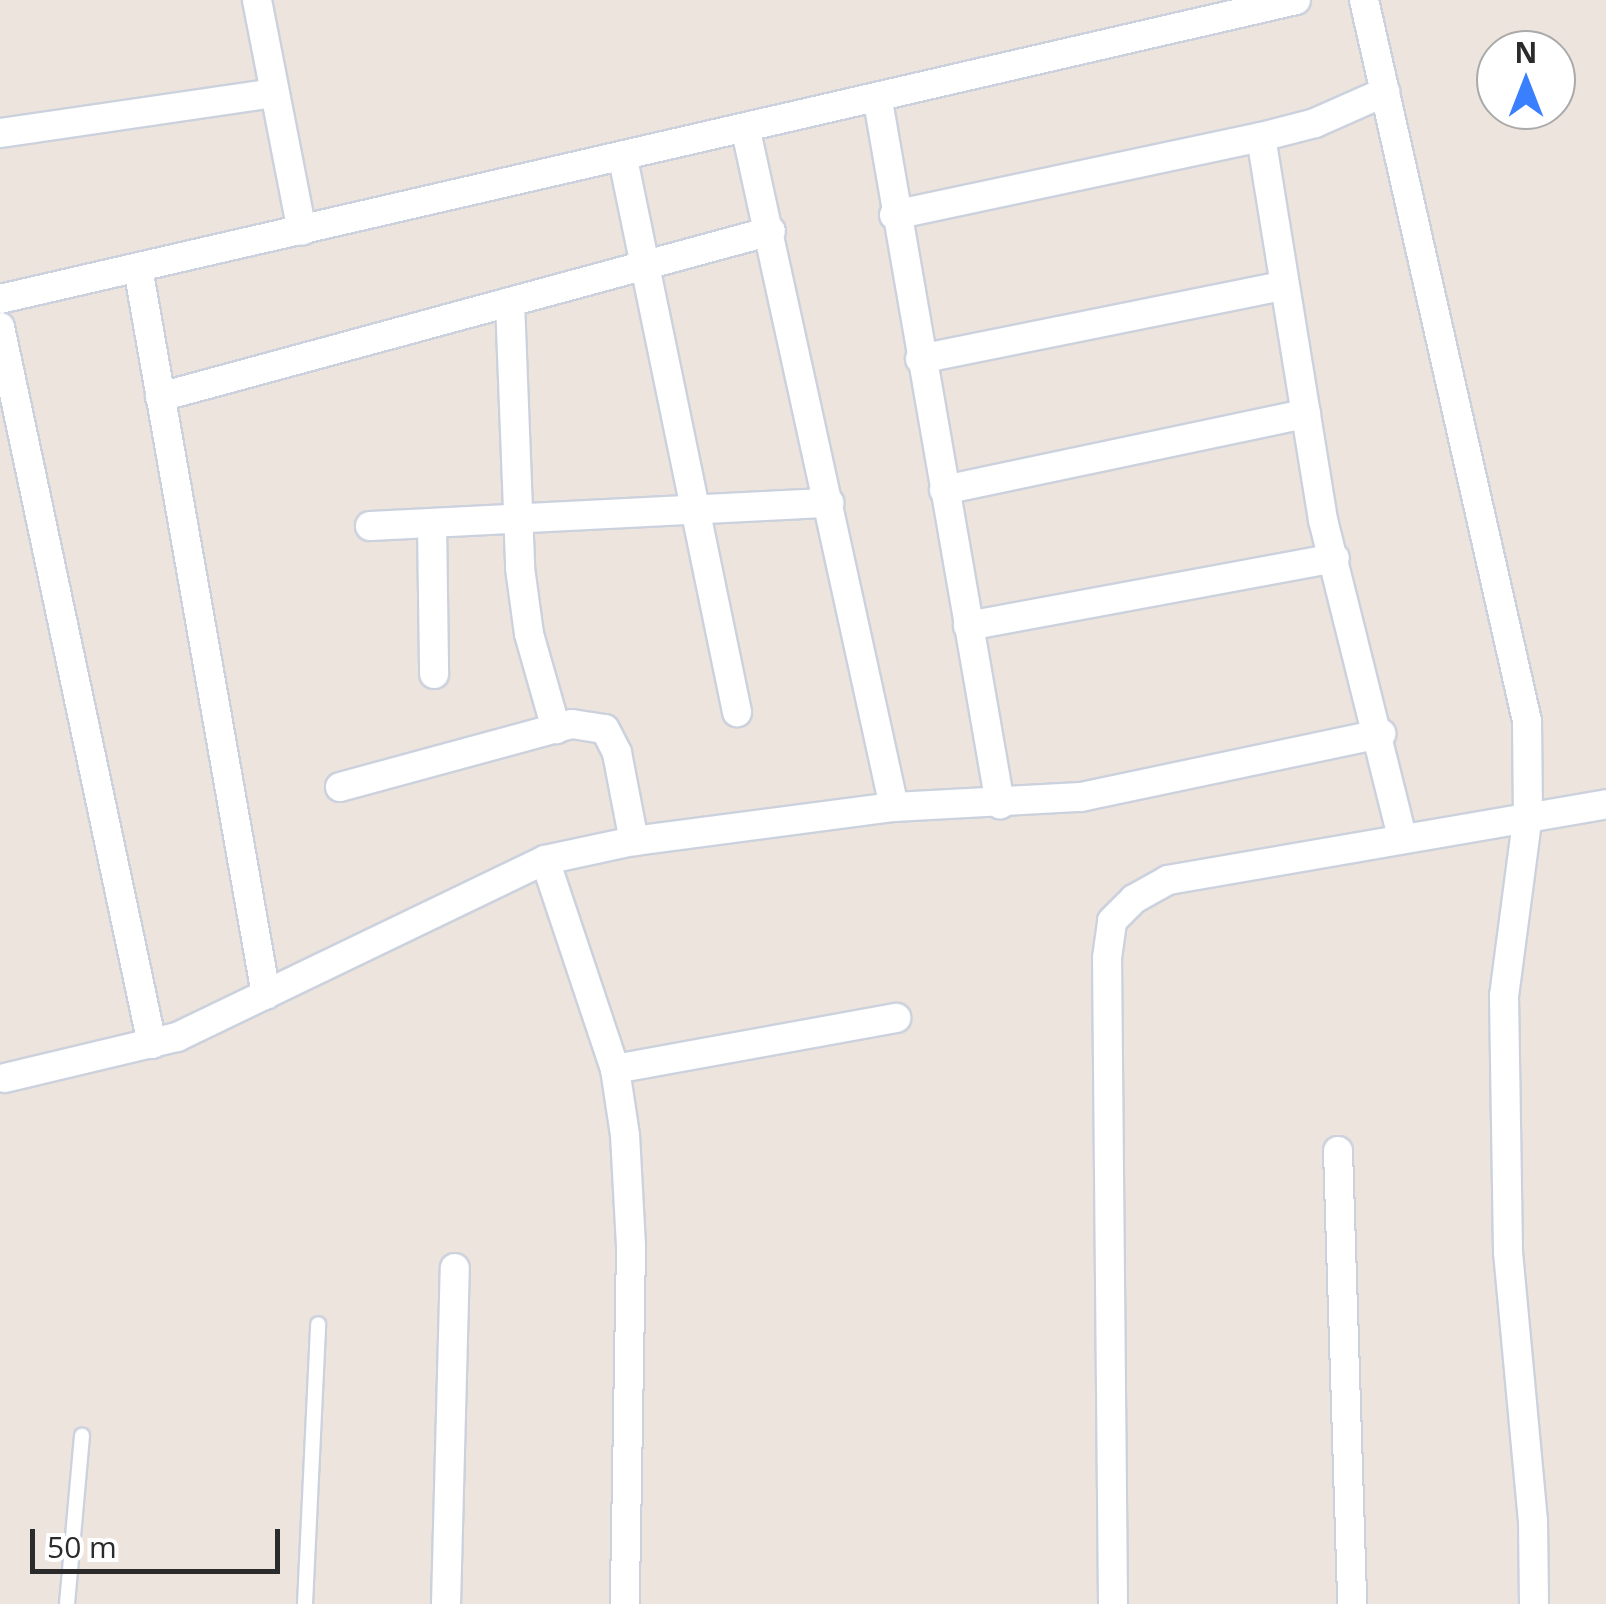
<!DOCTYPE html>
<html>
<head>
<meta charset="utf-8">
<style>
	body { margin:0 }
	#map { position:relative; width:1606px; height:1604px; overflow:hidden; background:#ede4dd; font-family:"Open Sans",sans-serif }
	div>[style] { position:absolute }
	.roads { filter:drop-shadow(2px 0 #ccd2dd) drop-shadow(-2px 0 #ccd2dd) drop-shadow(0 2px #ccd2dd) drop-shadow(0 -2px #ccd2dd) }
	.service>* { height:14px; margin:-7px; padding:0 7px; transform-origin:7px; border-radius:7px; background:#fff }
	.minor>* { height:28px; margin:-14px; padding:0 14px; transform-origin:14px; border-radius:14px; background:#fff }
	span { translate:-50% -50%; white-space:nowrap; text-align:center; line-height:1.15; -webkit-text-stroke:10px #fff; paint-order:stroke }
	.north { position:absolute; left:1476px; top:30px; width:100px; height:100px; box-sizing:border-box; background:#fff; border:2px solid #aaa; border-radius:50%; rotate:0deg; font-size:28px; font-weight:700; line-height:40px; text-align:center; color:#2b2b2b }
	.north::after { content:''; display:block; margin:auto; width:35px; height:45px; background:#3a7ffd; clip-path:polygon(50% 0,100% 100%,50% 72%,0 100%) }
	.scale { position:absolute; left:30px; top:1529px; width:250px; height:45px; box-sizing:border-box; border:5px solid #2b2b2b; border-top:0; padding-left:12px; font-size:30px; line-height:35px; white-space:nowrap; color:#2b2b2b; -webkit-text-stroke:8px #fff; paint-order:stroke }
</style>
</head>
<body>
<div id="map">
	<div class="roads">
		<div class="service">
			<div style="left:67px;top:1604px;width:169px;rotate:-84.9deg"></div>
			<div style="left:305px;top:1604px;width:280px;rotate:-87.3deg"></div>
		</div>
		<div class="minor">
			<div style="left:257px;top:0;width:235px;rotate:79deg"></div>
			<div style="left:1364px;top:0;width:739px;rotate:77.26deg"></div>
			<div style="left:1527px;top:721px;width:93px;rotate:89.4deg"></div>
			<div style="left:1528px;top:814px;width:184px;rotate:97.5deg"></div>
			<div style="left:1504px;top:996px;width:256px;rotate:89.1deg"></div>
			<div style="left:1508px;top:1252px;width:270px;rotate:84.7deg"></div>
			<div style="left:1533px;top:1521px;width:83px;rotate:89.3deg"></div>
			<div style="left:878px;top:101px;width:714px;rotate:80.15deg"></div>
			<div style="left:746px;top:131px;width:692px;rotate:77.65deg"></div>
			<div style="left:0;top:133px;width:277px;rotate:-8.3deg"></div>
			<div style="left:1261px;top:137px;width:388px;rotate:80.8deg"></div>
			<div style="left:1323px;top:520px;width:327px;rotate:76deg"></div>
			<div style="left:623px;top:159px;width:565px;rotate:78.35deg"></div>
			<div style="left:894px;top:215px;width:375px;rotate:-12deg"></div>
			<div style="left:1261px;top:137px;width:56px;rotate:-14.5deg"></div>
			<div style="left:1315px;top:123px;width:77px;rotate:-23.9deg"></div>
			<div style="left:138px;top:268px;width:738px;rotate:80.01deg"></div>
			<div style="left:0;top:299px;width:1330px;rotate:-12.99deg"></div>
			<div style="left:510px;top:302px;width:266px;rotate:87.8deg"></div>
			<div style="left:520px;top:568px;width:67px;rotate:82.2deg"></div>
			<div style="left:529px;top:634px;width:99px;rotate:74.1deg"></div>
			<div style="left:0;top:327px;width:733px;rotate:78.03deg"></div>
			<div style="left:920px;top:359px;width:369px;rotate:-11.4deg"></div>
			<div style="left:160px;top:397px;width:633px;rotate:-15.2deg"></div>
			<div style="left:944px;top:490px;width:370px;rotate:-11.9deg"></div>
			<div style="left:432px;top:523px;width:151px;rotate:89.2deg"></div>
			<div style="left:370px;top:526px;width:460px;rotate:-2.9deg"></div>
			<div style="left:968px;top:626px;width:373px;rotate:-10.5deg"></div>
			<div style="left:340px;top:787px;width:240px;rotate:-15.2deg"></div>
			<div style="left:572px;top:724px;width:33px;rotate:9deg"></div>
			<div style="left:605px;top:729px;width:27px;rotate:63deg"></div>
			<div style="left:617px;top:753px;width:90px;rotate:79.1deg"></div>
			<div style="left:545px;top:860px;width:220px;rotate:71.5deg"></div>
			<div style="left:615px;top:1069px;width:67px;rotate:81.4deg"></div>
			<div style="left:625px;top:1135px;width:112px;rotate:86.9deg"></div>
			<div style="left:631px;top:1247px;width:357px;rotate:91deg"></div>
			<div style="left:615px;top:1069px;width:286px;rotate:-10.3deg"></div>
			<div style="left:5px;top:1078px;width:177px;rotate:-13.4deg"></div>
			<div style="left:177px;top:1037px;width:408px;rotate:-25.7deg"></div>
			<div style="left:545px;top:860px;width:91px;rotate:-12.1deg"></div>
			<div style="left:634px;top:841px;width:262px;rotate:-7.5deg"></div>
			<div style="left:894px;top:807px;width:187px;rotate:-3.1deg"></div>
			<div style="left:1081px;top:797px;width:307px;rotate:-11.9deg"></div>
			<div style="left:1338px;top:1151px;width:453px;rotate:88.2deg"></div>
			<div style="left:446px;top:1604px;width:336px;rotate:-88.5deg"></div>
			<div style="left:1113px;top:1604px;width:646px;rotate:-90.53deg"></div>
			<div style="left:1107px;top:958px;width:37px;rotate:-82deg"></div>
			<div style="left:1112px;top:921px;width:31px;rotate:-45deg"></div>
			<div style="left:1134px;top:899px;width:39px;rotate:-29deg"></div>
			<div style="left:1168px;top:880px;width:445px;rotate:-9.8deg"></div>
		</div>
	</div>
	<div class="north">N</div>
	<div class="scale">50 m</div>
</div>
</body>
</html>
